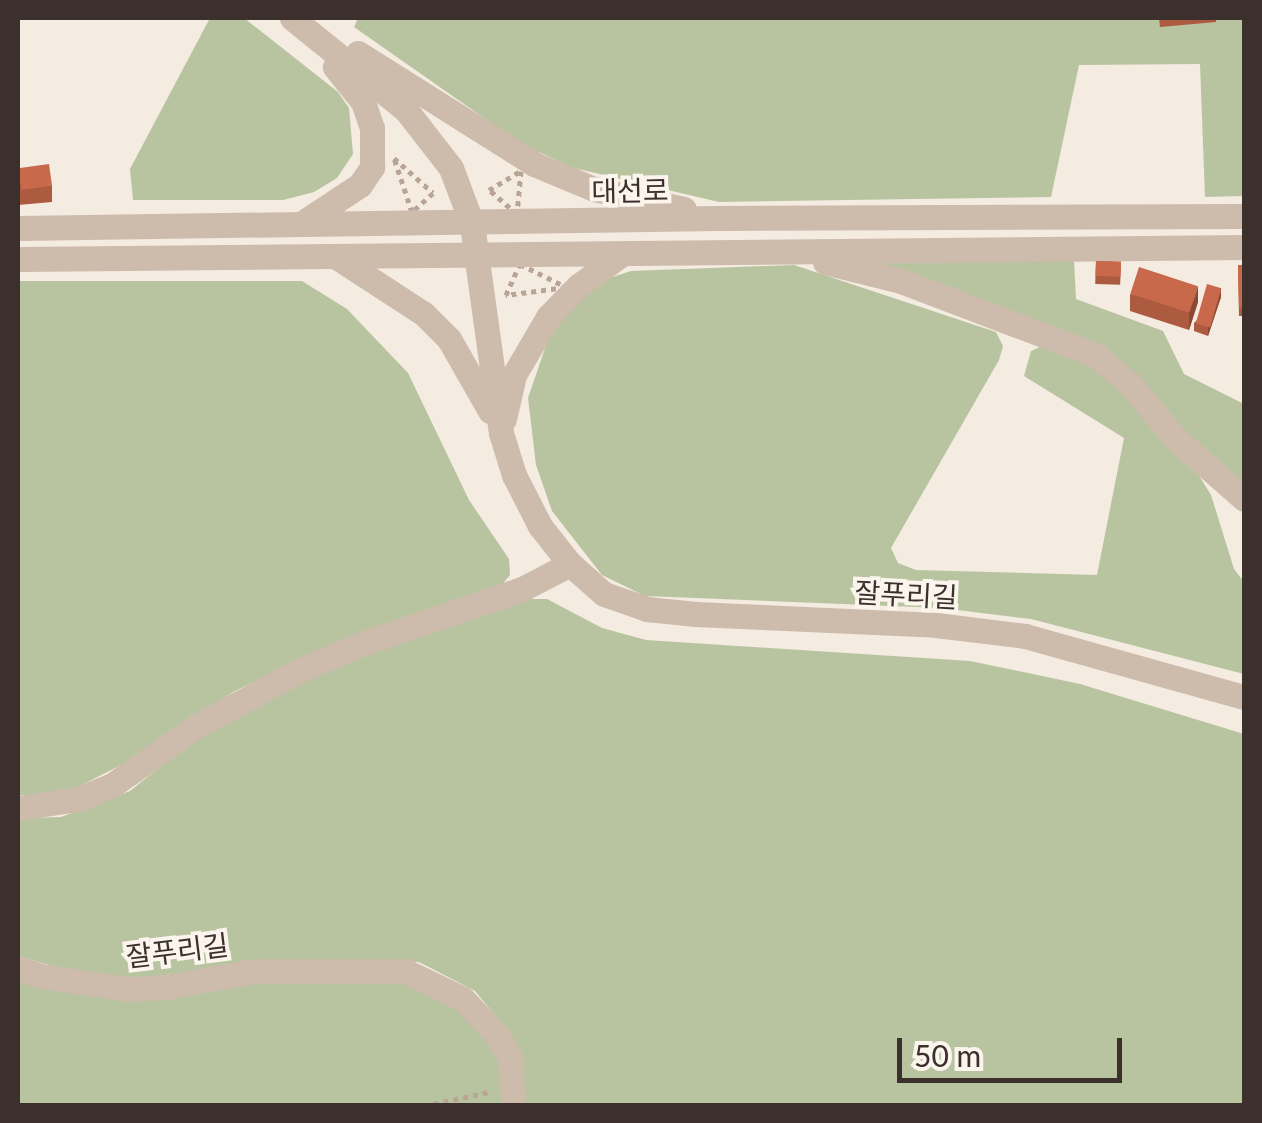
<!DOCTYPE html>
<html>
<head>
<meta charset="utf-8">
<style>
	body { margin:0 }
	#map { position:relative; width:1262px; height:1123px; overflow:hidden; background:#f4ebe1; font-family:Lato,"Noto Sans KR",sans-serif }
	div>[style] { position:absolute }
	.green>* { inset:0; background:#b8c4a0 }
	.path>* { height:5px; margin-top:-2.5px; transform-origin:0; background:repeating-linear-gradient(90deg,#b9a596 0 5px,transparent 0 10px) }
	.minor>* { height:25px; margin:-12.5px; padding:0 12.5px; transform-origin:12.5px; border-radius:12.5px; background:#cdbbac }
	.wall>* { inset:0; background:#ac5a40; transform-origin:0 0 }
	.shaded-wall>* { inset:0; background:#8c4a34 }
	.building>* { inset:0; background:#c8694b; transform-origin:0 0 }
	span { translate:-50% -50%; white-space:nowrap; text-align:center; line-height:1.15; -webkit-text-stroke:8px #fbf5ee; paint-order:stroke }
	.street-label { font-size:28px; color:#3b302b }
	.frame { position:absolute; inset:0; border:20px solid #3b302b; pointer-events:none }
	.scale { position:absolute; left:897px; top:1038px; width:225px; height:45px; box-sizing:border-box; border:5px solid #3b302b; border-top:0; padding-left:12px; font-size:30px; line-height:35px; white-space:nowrap; color:#3b302b; -webkit-text-stroke:8px #fbf5ee; paint-order:stroke }
</style>
</head>
<body>
<div id="map">
	<div class="green">
		<div style="clip-path:polygon(210px 18px,244px 18px,338px 92px,349px 108px,353px 154px,337px 178px,314px 192px,283px 200px,133px 200px,130px 169px)"></div>
		<div style="clip-path:polygon(358px 18px,1244px 18px,1244px 196px,1205px 197px,1200px 64px,1079px 65px,1051px 197px,719px 202px,574px 168px,521px 144px,354px 27px)"></div>
		<div style="clip-path:polygon(1074px 260px,1076px 299px,1163px 331px,1184px 374px,1244px 404px,1244px 488px,1212px 463px,1131px 374px,870px 262px)"></div>
		<div style="clip-path:polygon(794px 265px,996px 332px,1003px 346px,999px 360px,891px 548px,898px 563px,916px 570px,1097px 575px,1124px 438px,1024px 376px,1031px 351px,1044px 345px,1088px 357px,1195px 469px,1211px 495px,1234px 569px,1244px 582px,1244px 674px,1031px 619px,941px 608px,645px 596px,602px 575px,552px 511px,536px 465px,528px 398px,553px 325px,575px 300px,606px 279px,631px 271px)"></div>
		<div style="clip-path:polygon(18px 281px,302px 281px,347px 309px,408px 373px,469px 500px,509px 559px,510px 575px,500px 587px,308px 656px,235px 691px,121px 765px,78px 787px,38px 796px,18px 795px)"></div>
		<div style="clip-path:polygon(530px 599px,547px 599px,602px 628px,646px 640px,970px 661px,1080px 684px,1244px 734px,1244px 1105px,18px 1105px,18px 976px,83px 992px,132px 996px,270px 979px,394px 976px,456px 1002px,498px 1048px,507px 1087px,522px 1090px,518px 1050px,503px 1025px,475px 991px,419px 962px,282px 959px,130px 980px,83px 975px,18px 956px,18px 818px,61px 817px,130px 791px,194px 740px,326px 668px)"></div>
	</div>
	<div class="path">
		<div style="left:394px;top:158px;width:52px;rotate:41.9deg"></div>
		<div style="left:433px;top:193px;width:28px;rotate:138deg"></div>
		<div style="left:412px;top:212px;width:57px;rotate:-108.4deg"></div>
		<div style="left:521px;top:171px;width:43px;rotate:95.3deg"></div>
		<div style="left:517px;top:214px;width:37px;rotate:-139deg"></div>
		<div style="left:489px;top:190px;width:37px;rotate:-31deg"></div>
		<div style="left:520px;top:264px;width:51px;rotate:26.6deg"></div>
		<div style="left:566px;top:287px;width:61px;rotate:172.4deg"></div>
		<div style="left:506px;top:295px;width:34px;rotate:-66deg"></div>
		<div style="left:424px;top:1106px;width:66px;rotate:-12.3deg"></div>
	</div>
	<div class="minor">
		<div style="left:292px;top:18px;width:146px;rotate:38.9deg"></div>
		<div style="left:406px;top:110px;width:73px;rotate:52.2deg"></div>
		<div style="left:451px;top:168px;width:60px;rotate:69.4deg"></div>
		<div style="left:472px;top:224px;width:211px;rotate:82.1deg"></div>
		<div style="left:501px;top:433px;width:44px;rotate:72.8deg"></div>
		<div style="left:514px;top:475px;width:57px;rotate:63deg"></div>
		<div style="left:540px;top:526px;width:48px;rotate:51.7deg"></div>
		<div style="left:570px;top:564px;width:45px;rotate:41.4deg"></div>
		<div style="left:604px;top:594px;width:46px;rotate:19.2deg"></div>
		<div style="left:647px;top:609px;width:49px;rotate:5.8deg"></div>
		<div style="left:696px;top:614px;width:240px;rotate:2.6deg"></div>
		<div style="left:936px;top:625px;width:90px;rotate:7deg"></div>
		<div style="left:1025px;top:636px;width:227px;rotate:15.6deg"></div>
		<div style="left:358px;top:53px;width:208px;rotate:32.2deg"></div>
		<div style="left:534px;top:164px;width:65px;rotate:22.6deg"></div>
		<div style="left:594px;top:189px;width:92px;rotate:12.5deg"></div>
		<div style="left:304px;top:222px;width:67px;rotate:-33.5deg"></div>
		<div style="left:360px;top:185px;width:22px;rotate:-56deg"></div>
		<div style="left:372px;top:167px;width:39px;rotate:-90deg"></div>
		<div style="left:372px;top:128px;width:28px;rotate:-109deg"></div>
		<div style="left:363px;top:102px;width:45px;rotate:-128.7deg"></div>
		<div style="left:18px;top:228px;width:700px;rotate:-0.82deg"></div>
		<div style="left:718px;top:218px;width:526px;rotate:-0.22deg"></div>
		<div style="left:335px;top:256px;width:106px;rotate:33.1deg"></div>
		<div style="left:424px;top:314px;width:35px;rotate:45deg"></div>
		<div style="left:449px;top:339px;width:83px;rotate:60.3deg"></div>
		<div style="left:18px;top:259px;width:1226px;rotate:-0.56deg"></div>
		<div style="left:825px;top:262px;width:78px;rotate:14deg"></div>
		<div style="left:901px;top:281px;width:209px;rotate:20.8deg"></div>
		<div style="left:1096px;top:355px;width:46px;rotate:40.6deg"></div>
		<div style="left:1131px;top:385px;width:70px;rotate:50.2deg"></div>
		<div style="left:1176px;top:439px;width:91px;rotate:41.4deg"></div>
		<div style="left:504px;top:419px;width:45px;rotate:-77.2deg"></div>
		<div style="left:514px;top:375px;width:67px;rotate:-59.6deg"></div>
		<div style="left:548px;top:317px;width:43px;rotate:-45.9deg"></div>
		<div style="left:578px;top:286px;width:54px;rotate:-36deg"></div>
		<div style="left:18px;top:808px;width:61px;rotate:-8.5deg"></div>
		<div style="left:78px;top:799px;width:35px;rotate:-22deg"></div>
		<div style="left:111px;top:786px;width:103px;rotate:-35.1deg"></div>
		<div style="left:195px;top:727px;width:119px;rotate:-28.5deg"></div>
		<div style="left:300px;top:670px;width:73px;rotate:-22.7deg"></div>
		<div style="left:367px;top:642px;width:164px;rotate:-18.9deg"></div>
		<div style="left:522px;top:589px;width:54px;rotate:-27.5deg"></div>
		<div style="left:18px;top:968px;width:24px;rotate:19deg"></div>
		<div style="left:41px;top:976px;width:88px;rotate:8.5deg"></div>
		<div style="left:128px;top:989px;width:38px;rotate:-3deg"></div>
		<div style="left:166px;top:987px;width:89px;rotate:-10.3deg"></div>
		<div style="left:254px;top:971px;width:151px"></div>
		<div style="left:405px;top:971px;width:64px;rotate:25.8deg"></div>
		<div style="left:463px;top:999px;width:51px;rotate:46.6deg"></div>
		<div style="left:498px;top:1036px;width:25px;rotate:61deg"></div>
		<div style="left:510px;top:1058px;width:39px;rotate:86deg"></div>
	</div>
	<div class="wall">
		<div style="clip-path:polygon(1159px 18px,1216px 18px,1216px 22px,1160px 27px)"></div>
		<div style="clip-path:polygon(18px 167px,52px 186px,52px 202px,18px 205px)"></div>
		<div style="left:1096px;top:261px;width:25px;height:23px;rotate:2deg"></div>
		<div style="clip-path:polygon(1238px 265px,1244px 265px,1244px 316px,1239px 316px)"></div>
		<div style="clip-path:polygon(1130px 294px,1198px 302px,1189px 330px,1130px 311px)"></div>
		<div style="clip-path:polygon(1221px 297px,1208px 336px,1194px 331px,1194px 323px)"></div>
	</div>
	<div class="shaded-wall">
		<div style="clip-path:polygon(1198px 286px,1198px 302px,1189px 330px,1189px 313px)"></div>
		<div style="clip-path:polygon(1221px 288px,1221px 297px,1208px 336px,1208px 327px)"></div>
	</div>
	<div class="building">
		<div style="left:49px;top:164px;width:22px;height:31px;rotate:82deg"></div>
		<div style="left:1096px;top:261px;width:25px;height:15px;rotate:2deg"></div>
		<div style="clip-path:polygon(1238px 265px,1244px 265px,1244px 307px,1239px 308px)"></div>
		<div style="left:1139px;top:267px;width:62px;height:28px;rotate:18deg"></div>
		<div style="left:1207px;top:284px;width:15px;height:41px;rotate:16deg"></div>
	</div>
	<div class="street-label">
		<span style="left:630px;top:190px;rotate:-1deg">대선로</span>
		<span style="left:906px;top:594px;rotate:3deg">잘푸리길</span>
		<span style="left:177px;top:950px;rotate:-7deg">잘푸리길</span>
	</div>
	<div class="frame"></div>
	<div class="scale">50 m</div>
</div>
</body>
</html>
